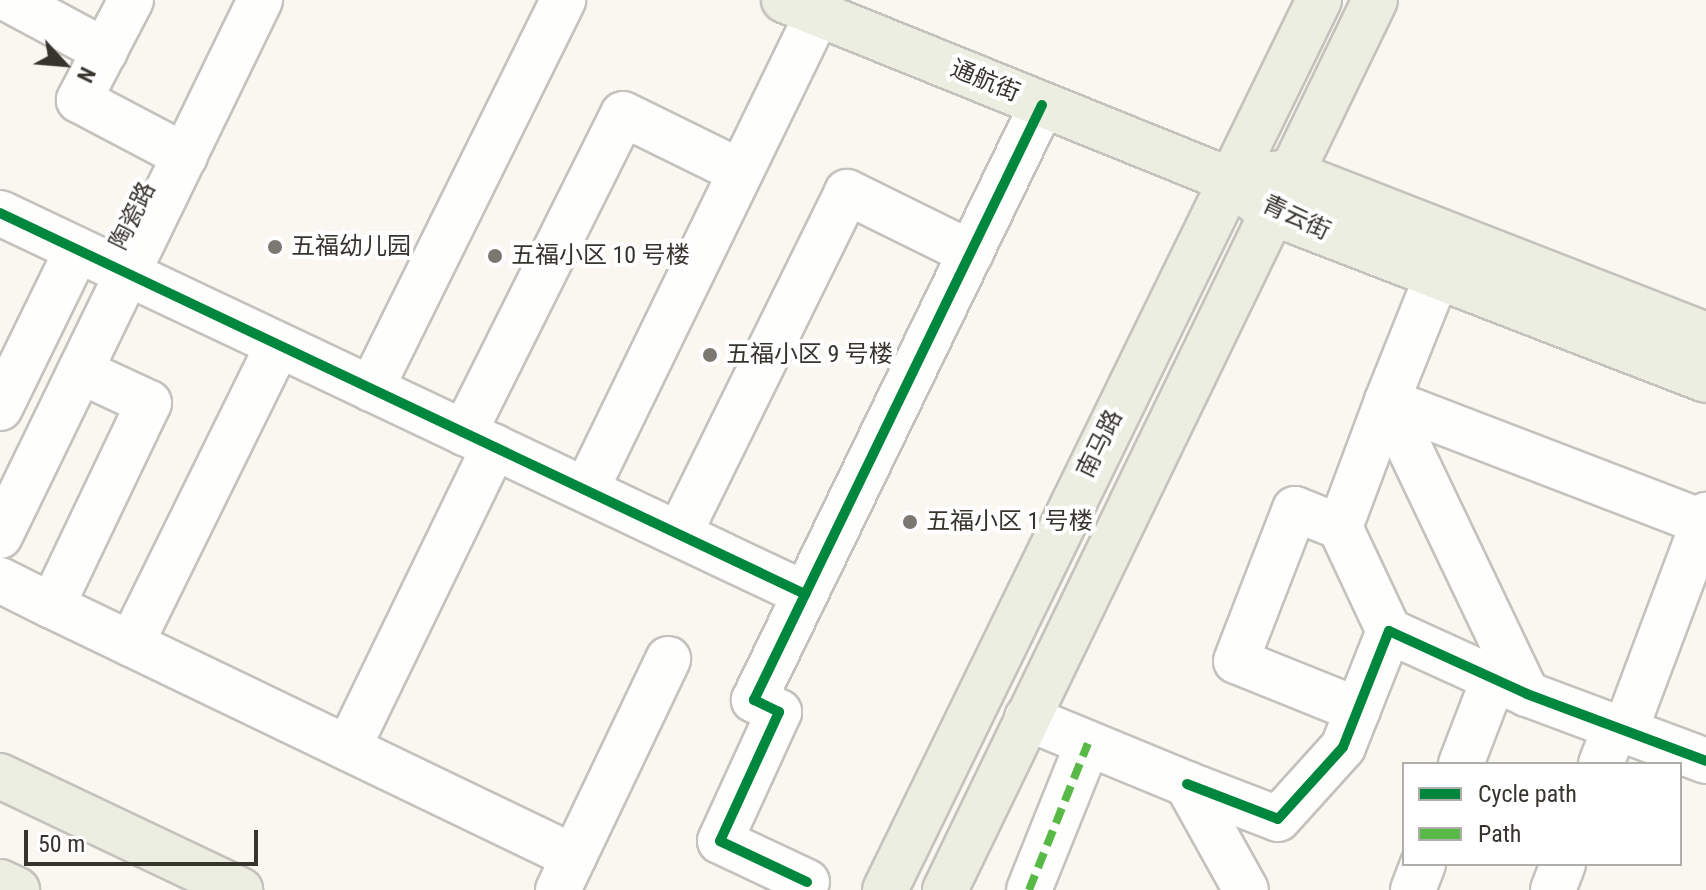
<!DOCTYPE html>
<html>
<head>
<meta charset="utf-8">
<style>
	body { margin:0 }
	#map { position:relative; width:1706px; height:890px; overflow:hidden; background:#faf7f0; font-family:"Roboto Condensed","Noto Sans SC",sans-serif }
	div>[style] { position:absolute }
	.roads { filter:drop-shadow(2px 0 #c4c2bc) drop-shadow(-2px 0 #c4c2bc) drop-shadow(0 2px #c4c2bc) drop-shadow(0 -2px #c4c2bc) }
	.minor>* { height:44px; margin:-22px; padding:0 22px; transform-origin:22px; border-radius:22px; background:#fefefd }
	.major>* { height:44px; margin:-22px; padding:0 22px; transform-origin:22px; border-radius:22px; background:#edeee2 }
	.quiet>* { height:8px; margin-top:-4px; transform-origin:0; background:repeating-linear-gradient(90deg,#58b947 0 16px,transparent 0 24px) }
	.cycleway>* { height:10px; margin:-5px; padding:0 5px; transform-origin:5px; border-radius:5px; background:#00873e }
	.dots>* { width:22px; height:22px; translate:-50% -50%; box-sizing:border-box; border:4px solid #fff; border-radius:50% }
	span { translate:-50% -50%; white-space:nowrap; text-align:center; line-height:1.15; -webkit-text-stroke:8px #fff; paint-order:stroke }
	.street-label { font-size:24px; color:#37342e }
	.poi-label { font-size:24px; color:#37342e }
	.left { translate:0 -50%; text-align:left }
	.legend { position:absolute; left:1402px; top:762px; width:280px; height:104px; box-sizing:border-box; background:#fff; border:2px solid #afaeab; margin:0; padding:10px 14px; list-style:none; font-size:24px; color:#37342e }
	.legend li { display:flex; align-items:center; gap:16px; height:40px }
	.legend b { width:40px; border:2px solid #afaeab }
	.north { position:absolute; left:24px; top:24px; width:80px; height:80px; -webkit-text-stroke:6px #fff; paint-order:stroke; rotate:116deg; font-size:22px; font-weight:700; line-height:32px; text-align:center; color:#37342e }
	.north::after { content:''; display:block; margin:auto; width:28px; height:36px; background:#37342e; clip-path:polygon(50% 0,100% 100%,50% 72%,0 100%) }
	.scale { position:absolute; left:24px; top:830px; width:234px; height:36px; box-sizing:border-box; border:4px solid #37342e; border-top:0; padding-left:10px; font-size:24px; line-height:28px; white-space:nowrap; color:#37342e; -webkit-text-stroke:6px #fff; paint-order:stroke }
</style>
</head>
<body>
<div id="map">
	<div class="roads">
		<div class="minor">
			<div style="left:10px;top:0;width:108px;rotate:28.2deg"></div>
			<div style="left:131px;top:0;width:113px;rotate:117.5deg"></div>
			<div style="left:79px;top:100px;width:120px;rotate:27.8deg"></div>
			<div style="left:0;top:213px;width:891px;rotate:25.33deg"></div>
			<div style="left:1437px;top:276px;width:135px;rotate:111.8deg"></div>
			<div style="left:1387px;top:401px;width:338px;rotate:21deg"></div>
			<div style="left:371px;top:389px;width:434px;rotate:-63.7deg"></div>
			<div style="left:0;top:408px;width:176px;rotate:-64deg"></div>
			<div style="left:464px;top:433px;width:356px;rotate:-63.5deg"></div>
			<div style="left:623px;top:114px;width:131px;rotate:26.2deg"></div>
			<div style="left:586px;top:490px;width:530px;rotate:-64.06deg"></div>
			<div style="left:1340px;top:527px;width:134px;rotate:-69.5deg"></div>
			<div style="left:1387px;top:401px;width:325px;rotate:64.5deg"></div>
			<div style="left:679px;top:534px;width:381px;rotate:-63.8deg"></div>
			<div style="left:847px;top:192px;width:138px;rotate:26.2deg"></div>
			<div style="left:0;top:536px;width:596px;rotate:-64.12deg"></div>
			<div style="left:0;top:580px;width:58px;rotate:26.6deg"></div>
			<div style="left:52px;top:606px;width:225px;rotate:-64.5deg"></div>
			<div style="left:149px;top:403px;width:76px;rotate:-155.1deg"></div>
			<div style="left:52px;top:606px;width:579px;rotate:25.68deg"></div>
			<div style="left:131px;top:644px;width:333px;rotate:-63.8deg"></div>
			<div style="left:1358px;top:710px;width:131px;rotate:-158.1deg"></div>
			<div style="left:1236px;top:661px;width:163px;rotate:-68.8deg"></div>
			<div style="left:1295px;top:509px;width:48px;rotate:21.8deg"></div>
			<div style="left:1340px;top:527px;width:115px;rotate:64.8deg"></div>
			<div style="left:1027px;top:718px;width:173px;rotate:22.4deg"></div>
			<div style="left:1187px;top:784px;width:121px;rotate:60.9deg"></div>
			<div style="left:1625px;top:731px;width:231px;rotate:-69.4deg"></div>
			<div style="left:348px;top:748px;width:335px;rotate:-64.1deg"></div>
			<div style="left:1461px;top:764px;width:92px;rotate:-69deg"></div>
			<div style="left:1601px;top:764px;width:40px;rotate:-69deg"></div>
			<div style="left:1187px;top:784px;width:97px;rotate:21deg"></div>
			<div style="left:1278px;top:819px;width:97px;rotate:-47.9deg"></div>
			<div style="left:1343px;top:747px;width:125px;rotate:-68.4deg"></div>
			<div style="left:1389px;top:631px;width:152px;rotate:24.5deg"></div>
			<div style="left:1527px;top:694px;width:191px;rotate:20.5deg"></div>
			<div style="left:807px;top:882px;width:96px;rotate:-154.8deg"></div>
			<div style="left:720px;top:841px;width:142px;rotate:-65.4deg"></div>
			<div style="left:779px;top:712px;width:28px;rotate:-154deg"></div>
			<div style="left:754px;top:700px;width:661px;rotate:-64.17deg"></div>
			<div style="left:558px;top:890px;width:256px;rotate:-64.5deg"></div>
			<div style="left:1029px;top:890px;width:158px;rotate:-68.1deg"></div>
			<div style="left:1413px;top:890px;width:28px;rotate:-69deg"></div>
			<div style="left:1553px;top:890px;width:28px;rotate:-69deg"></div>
		</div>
		<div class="major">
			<div style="left:784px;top:0;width:480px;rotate:22deg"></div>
			<div style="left:1229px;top:180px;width:50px;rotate:38.5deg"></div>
			<div style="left:1268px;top:211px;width:469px;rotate:21.1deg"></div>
			<div style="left:1259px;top:176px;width:29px;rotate:-8deg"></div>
			<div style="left:1288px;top:172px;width:449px;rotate:21.3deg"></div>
			<div style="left:0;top:776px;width:266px;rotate:25.4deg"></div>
			<div style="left:0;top:882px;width:19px;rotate:25deg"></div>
			<div style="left:885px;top:890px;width:990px;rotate:-64deg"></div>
			<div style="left:945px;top:890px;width:988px;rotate:-64.21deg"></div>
		</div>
	</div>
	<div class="quiet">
		<div style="left:1029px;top:890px;width:158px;rotate:-68.1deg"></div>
	</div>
	<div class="cycleway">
		<div style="left:0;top:213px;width:891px;rotate:25.33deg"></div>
		<div style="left:1187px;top:784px;width:97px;rotate:21deg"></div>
		<div style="left:1278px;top:819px;width:97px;rotate:-47.9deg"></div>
		<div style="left:1343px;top:747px;width:125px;rotate:-68.4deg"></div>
		<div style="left:1389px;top:631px;width:152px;rotate:24.5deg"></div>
		<div style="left:1527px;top:694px;width:191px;rotate:20.5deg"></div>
		<div style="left:807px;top:882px;width:96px;rotate:-154.8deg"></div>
		<div style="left:720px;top:841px;width:142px;rotate:-65.4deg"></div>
		<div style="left:779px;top:712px;width:28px;rotate:-154deg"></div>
		<div style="left:754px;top:700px;width:661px;rotate:-64.17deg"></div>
	</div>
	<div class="dots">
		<div style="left:275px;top:247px;background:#7b7872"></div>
		<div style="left:495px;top:256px;background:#7b7872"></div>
		<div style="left:710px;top:355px;background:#7b7872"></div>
		<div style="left:910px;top:522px;background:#7b7872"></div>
	</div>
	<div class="street-label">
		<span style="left:985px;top:81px;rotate:22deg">通航街</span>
		<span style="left:133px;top:216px;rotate:-64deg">陶瓷路</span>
		<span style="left:1296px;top:218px;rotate:25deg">青云街</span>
		<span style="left:1100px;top:444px;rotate:-64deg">南马路</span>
	</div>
	<div class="poi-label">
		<span class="left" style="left:291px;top:247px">五福幼儿园</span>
		<span class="left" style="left:511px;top:256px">五福小区 10 号楼</span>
		<span class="left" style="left:726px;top:355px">五福小区 9 号楼</span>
		<span class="left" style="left:926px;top:522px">五福小区 1 号楼</span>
	</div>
	<ul class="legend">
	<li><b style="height:10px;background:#00873e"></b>Cycle path</li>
	<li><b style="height:10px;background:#58b947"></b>Path</li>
	</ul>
	<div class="north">N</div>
	<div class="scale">50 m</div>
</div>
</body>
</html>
